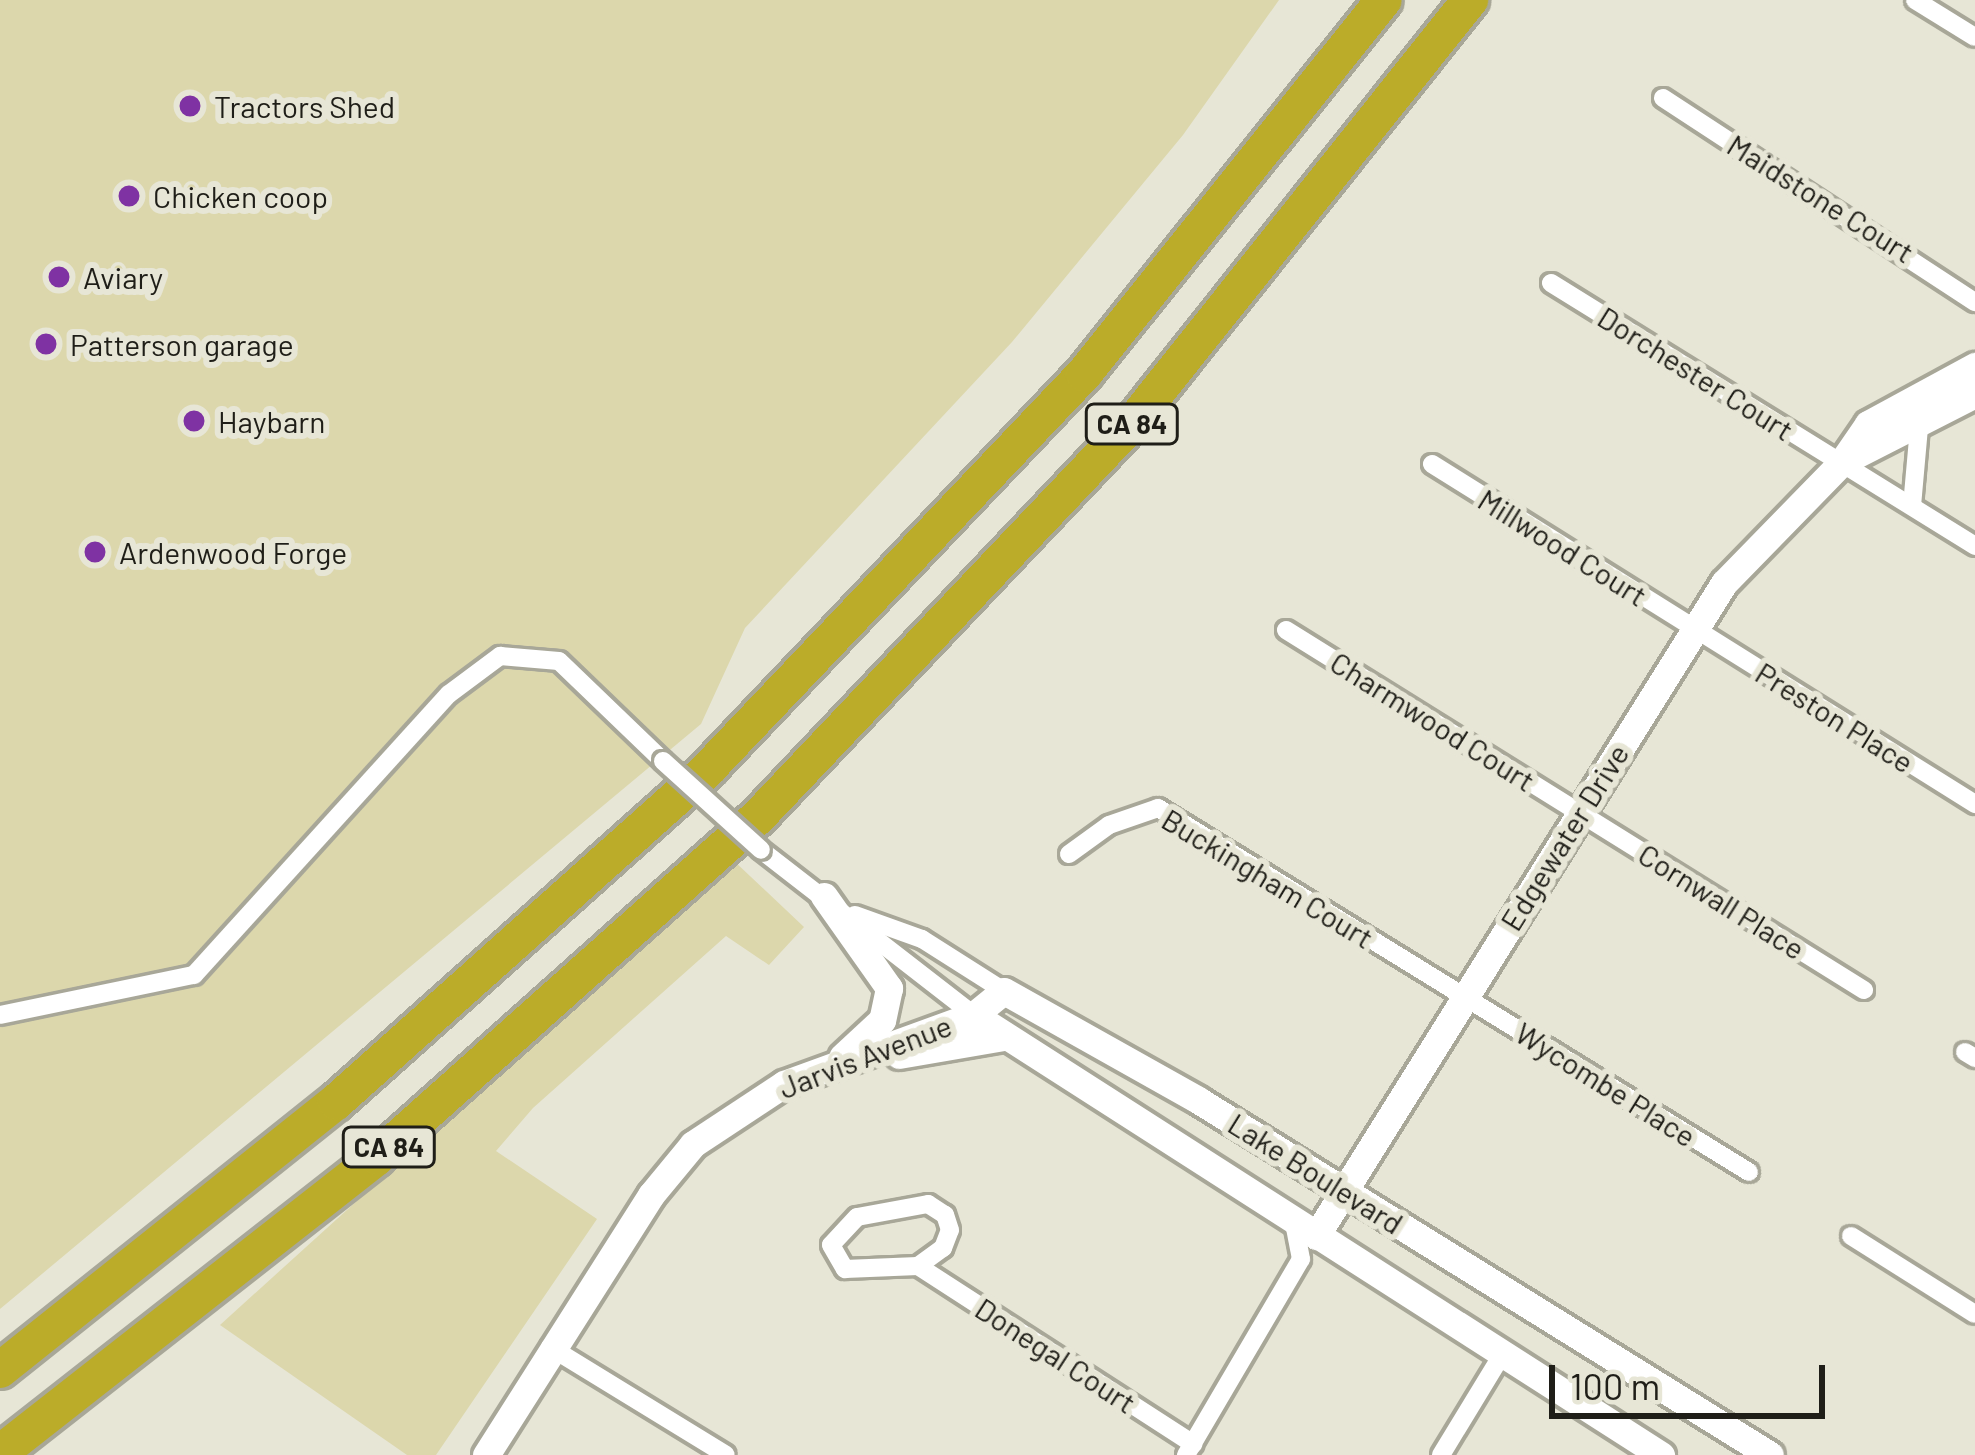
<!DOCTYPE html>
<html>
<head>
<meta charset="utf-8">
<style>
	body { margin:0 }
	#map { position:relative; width:1975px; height:1455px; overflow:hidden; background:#e7e6d6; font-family:Barlow,sans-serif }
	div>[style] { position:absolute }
	.green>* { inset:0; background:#dcd7ac }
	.roads { filter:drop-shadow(3px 0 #a8a798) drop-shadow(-3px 0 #a8a798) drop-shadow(0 3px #a8a798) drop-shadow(0 -3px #a8a798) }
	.street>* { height:18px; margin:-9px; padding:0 9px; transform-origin:9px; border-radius:9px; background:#fff }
	.secondary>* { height:27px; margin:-13.5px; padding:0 13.5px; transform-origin:13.5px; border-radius:13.5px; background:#fff }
	.highway>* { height:36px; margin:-18px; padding:0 18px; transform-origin:18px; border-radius:18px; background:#bbac29 }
	.bridges { filter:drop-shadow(3px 0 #a8a798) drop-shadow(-3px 0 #a8a798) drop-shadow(0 3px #a8a798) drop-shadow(0 -3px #a8a798) }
	.street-bridge>* { height:18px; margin:-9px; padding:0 9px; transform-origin:9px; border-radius:9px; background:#fff }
	.dots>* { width:33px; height:33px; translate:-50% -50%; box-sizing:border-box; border:6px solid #e7e6d6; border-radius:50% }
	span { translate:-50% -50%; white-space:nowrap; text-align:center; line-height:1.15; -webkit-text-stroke:12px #e7e6d6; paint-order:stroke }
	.shield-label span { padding:3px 9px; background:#e7e6d6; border:3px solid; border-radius:9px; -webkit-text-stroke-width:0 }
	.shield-label { font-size:27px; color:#1f1e18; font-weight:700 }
	.poi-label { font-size:30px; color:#1f1e18 }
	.left { translate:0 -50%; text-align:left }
	.street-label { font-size:30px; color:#1f1e18 }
	.scale { position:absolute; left:1549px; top:1365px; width:276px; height:54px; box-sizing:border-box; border:6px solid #1f1e18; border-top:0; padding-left:15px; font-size:36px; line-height:42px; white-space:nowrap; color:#1f1e18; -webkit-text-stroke:9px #e7e6d6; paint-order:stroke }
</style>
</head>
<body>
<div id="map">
	<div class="green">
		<div style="clip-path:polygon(0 0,1279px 0,1183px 135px,1012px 342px,745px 628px,701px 724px,0 1309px)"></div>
		<div style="clip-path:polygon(733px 860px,804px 927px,769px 965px,726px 936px,533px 1108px,496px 1151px,597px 1219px,436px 1455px,407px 1455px,220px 1325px)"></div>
	</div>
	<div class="roads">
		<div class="street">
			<div style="left:1915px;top:0;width:70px;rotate:31.7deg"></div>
			<div style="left:1663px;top:98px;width:373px;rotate:33.2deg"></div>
			<div style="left:1551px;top:283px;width:499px;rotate:31.8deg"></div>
			<div style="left:1432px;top:464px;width:641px;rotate:32.05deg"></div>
			<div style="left:1912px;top:506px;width:79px;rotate:-84.9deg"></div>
			<div style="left:1286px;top:630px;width:681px;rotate:31.92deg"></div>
			<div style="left:761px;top:850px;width:269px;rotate:37.8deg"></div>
			<div style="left:1069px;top:854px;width:49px;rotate:-35.9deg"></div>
			<div style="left:1109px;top:825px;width:52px;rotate:-19.1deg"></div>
			<div style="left:1158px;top:808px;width:694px;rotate:31.63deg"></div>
			<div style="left:855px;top:915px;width:71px;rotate:19.7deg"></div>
			<div style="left:922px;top:939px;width:97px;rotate:32.4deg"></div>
			<div style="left:0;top:1015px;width:198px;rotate:-11.7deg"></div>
			<div style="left:194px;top:975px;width:379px;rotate:-47.8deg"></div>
			<div style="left:449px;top:694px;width:64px;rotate:-36.7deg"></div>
			<div style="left:500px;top:656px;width:59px;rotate:4.8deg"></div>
			<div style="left:559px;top:661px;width:144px;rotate:43.9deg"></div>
			<div style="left:1965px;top:1052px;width:12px;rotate:31deg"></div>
			<div style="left:1851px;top:1236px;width:146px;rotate:32.2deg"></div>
			<div style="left:918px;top:1266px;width:31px;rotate:-36deg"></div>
			<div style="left:943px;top:1248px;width:19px;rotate:-69deg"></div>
			<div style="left:950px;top:1230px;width:16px;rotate:-108deg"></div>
			<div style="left:945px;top:1215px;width:20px;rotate:-147deg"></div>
			<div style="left:928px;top:1204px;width:72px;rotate:169.6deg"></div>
			<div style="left:857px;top:1217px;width:38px;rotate:133deg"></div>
			<div style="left:831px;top:1245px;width:28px;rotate:60deg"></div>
			<div style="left:845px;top:1269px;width:73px;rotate:-2.4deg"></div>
			<div style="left:918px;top:1266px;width:328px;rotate:32.9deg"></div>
			<div style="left:550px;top:1347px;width:206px;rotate:31.5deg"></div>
			<div style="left:1186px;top:1455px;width:227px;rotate:-59.6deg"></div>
			<div style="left:1301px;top:1259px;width:38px;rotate:-101deg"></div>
			<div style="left:1441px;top:1455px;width:119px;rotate:-58.7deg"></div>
		</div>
		<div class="secondary">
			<div style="left:1842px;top:462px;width:149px;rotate:-27.1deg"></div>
			<div style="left:824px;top:896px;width:113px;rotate:54.8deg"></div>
			<div style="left:889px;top:988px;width:33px;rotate:102deg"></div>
			<div style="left:882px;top:1020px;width:54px;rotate:137.2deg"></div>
			<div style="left:974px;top:1015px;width:816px;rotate:32.64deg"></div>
			<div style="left:899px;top:1055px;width:106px;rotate:-9.8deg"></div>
			<div style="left:1316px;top:1236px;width:770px;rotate:-58deg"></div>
			<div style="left:1724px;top:583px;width:169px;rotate:-45.7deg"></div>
			<div style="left:1842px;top:462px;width:46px;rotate:-55.6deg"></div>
			<div style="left:1868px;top:424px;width:122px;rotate:-28.5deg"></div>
			<div style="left:486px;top:1455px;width:308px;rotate:-57.6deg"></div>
			<div style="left:651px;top:1195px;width:66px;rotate:-50.5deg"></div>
			<div style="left:693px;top:1144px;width:109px;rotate:-33.4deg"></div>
			<div style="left:784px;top:1084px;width:202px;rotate:-20deg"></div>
			<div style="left:974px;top:1015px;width:38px;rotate:-39deg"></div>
			<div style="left:1004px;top:991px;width:223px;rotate:29.3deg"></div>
			<div style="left:1198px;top:1100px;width:673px;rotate:31.82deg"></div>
		</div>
		<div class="highway">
			<div style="left:0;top:1370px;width:430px;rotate:-38.6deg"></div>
			<div style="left:336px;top:1102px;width:498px;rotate:-41.8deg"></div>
			<div style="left:707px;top:770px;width:547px;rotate:-46.41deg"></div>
			<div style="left:1084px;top:374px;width:479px;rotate:-51.3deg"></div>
			<div style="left:0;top:1453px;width:479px;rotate:-38.1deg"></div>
			<div style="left:377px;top:1157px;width:511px;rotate:-41.75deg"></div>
			<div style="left:758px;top:817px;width:546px;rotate:-46.48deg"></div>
			<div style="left:1134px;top:421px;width:539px;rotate:-51.41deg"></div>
		</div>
	</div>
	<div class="bridges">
		<div class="street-bridge">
			<div style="left:663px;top:761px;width:132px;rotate:42.2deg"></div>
		</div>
	</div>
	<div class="dots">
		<div style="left:190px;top:106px;background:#7f32a3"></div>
		<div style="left:129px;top:196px;background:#7f32a3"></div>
		<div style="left:59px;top:277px;background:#7f32a3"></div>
		<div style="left:46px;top:344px;background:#7f32a3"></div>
		<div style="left:194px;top:421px;background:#7f32a3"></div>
		<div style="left:95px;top:552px;background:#7f32a3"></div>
	</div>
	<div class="shield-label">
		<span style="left:1132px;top:424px">CA 84</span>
		<span style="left:389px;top:1147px">CA 84</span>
	</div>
	<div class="poi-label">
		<span class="left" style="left:214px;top:106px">Tractors Shed</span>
		<span class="left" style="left:153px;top:196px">Chicken coop</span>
		<span class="left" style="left:83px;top:277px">Aviary</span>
		<span class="left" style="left:70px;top:344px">Patterson garage</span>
		<span class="left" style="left:218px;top:421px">Haybarn</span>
		<span class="left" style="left:119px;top:552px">Ardenwood Forge</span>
	</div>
	<div class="street-label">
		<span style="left:1821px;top:198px;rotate:32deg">Maidstone Court</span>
		<span style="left:1696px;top:373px;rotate:32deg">Dorchester Court</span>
		<span style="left:1563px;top:547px;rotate:32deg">Millwood Court</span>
		<span style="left:1835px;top:717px;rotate:32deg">Preston Place</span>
		<span style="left:1433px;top:721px;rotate:32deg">Charmwood Court</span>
		<span style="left:1564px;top:837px;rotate:-58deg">Edgewater Drive</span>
		<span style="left:1268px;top:878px;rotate:31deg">Buckingham Court</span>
		<span style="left:1722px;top:901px;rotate:32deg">Cornwall Place</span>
		<span style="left:865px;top:1056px;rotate:-21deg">Jarvis Avenue</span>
		<span style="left:1606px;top:1084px;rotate:32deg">Wycombe Place</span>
		<span style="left:1316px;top:1173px;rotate:32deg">Lake Boulevard</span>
		<span style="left:1056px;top:1355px;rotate:33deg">Donegal Court</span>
	</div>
	<div class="scale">100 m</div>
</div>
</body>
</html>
